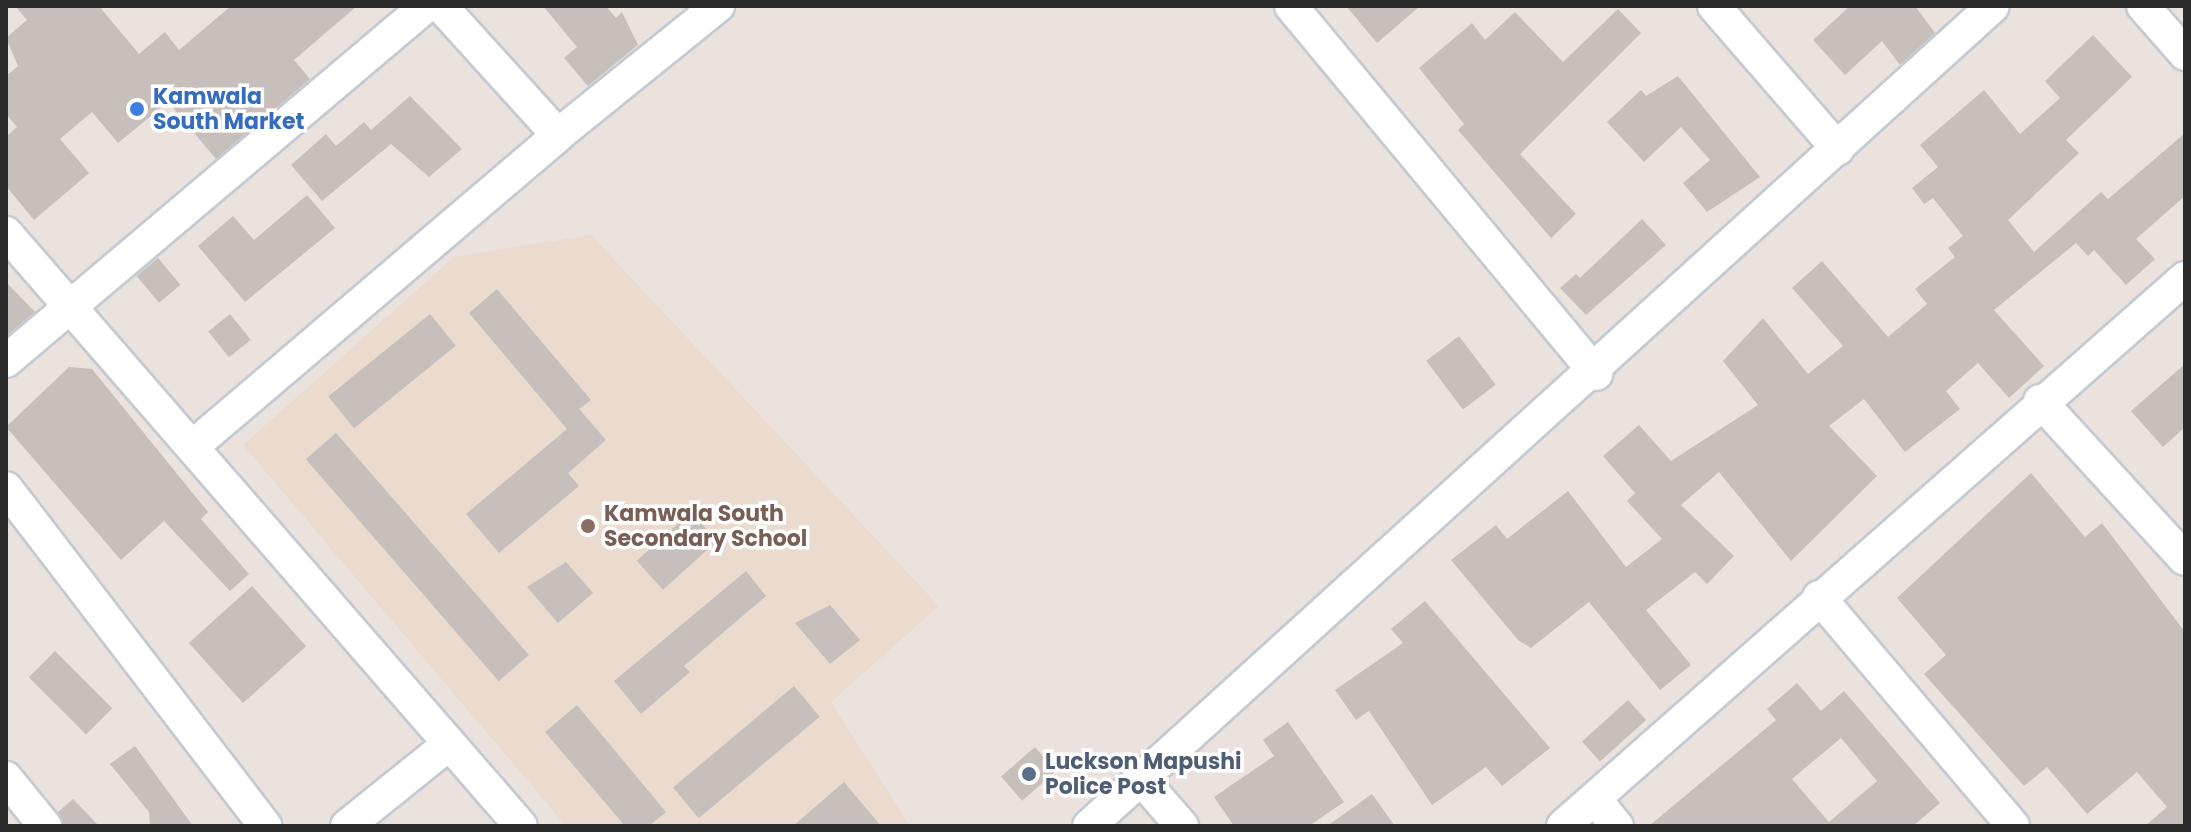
<!DOCTYPE html>
<html>
<head>
<meta charset="utf-8">
<style>
	body { margin:0 }
	#map { position:relative; width:2191px; height:832px; overflow:hidden; background:#ebe2dd; font-family:Poppins,sans-serif }
	div>[style] { position:absolute }
	.education>* { inset:0; background:#ebdbce }
	.building>* { inset:0; background:#c6bfbc; transform-origin:0 0 }
	.roads { filter:drop-shadow(2px 0 #c5cad2) drop-shadow(-2px 0 #c5cad2) drop-shadow(0 2px #c5cad2) drop-shadow(0 -2px #c5cad2) }
	.minor>* { height:32px; margin:-16px; padding:0 16px; transform-origin:16px; border-radius:16px; background:#fff }
	.dots>* { width:22px; height:22px; translate:-50% -50%; box-sizing:border-box; border:4px solid #fff; border-radius:50% }
	span { translate:-50% -50%; white-space:nowrap; text-align:center; line-height:1.15; -webkit-text-stroke:7px #fff; paint-order:stroke }
	.shop-label { font-size:22px; color:#366cbe; font-weight:700 }
	.left { translate:0 -50%; text-align:left }
	.education-label { font-size:22px; color:#785e54; font-weight:700 }
	.service-label { font-size:22px; color:#4e5e75; font-weight:700 }
	.frame { position:absolute; inset:0; border:8px solid #2a2a2a; pointer-events:none }
</style>
</head>
<body>
<div id="map">
	<div class="education">
		<div style="clip-path:polygon(591px 235px,939px 606px,831px 702px,910px 826px,566px 826px,243px 445px,454px 257px)"></div>
	</div>
	<div class="building">
		<div style="clip-path:polygon(15px 6px,99px 6px,139px 54px,165px 32px,179px 50px,231px 6px,357px 6px,294px 60px,310px 79px,216px 159px,168px 102px,118px 143px,92px 112px,60px 139px,89px 173px,34px 220px,6px 186px,6px 137px,17px 127px,6px 114px,6px 76px,18px 66px,6px 38px,27px 20px)"></div>
		<div style="clip-path:polygon(543px 6px,606px 6px,616px 18px,622px 12px,638px 45px,588px 86px,564px 58px,577px 47px)"></div>
		<div style="clip-path:polygon(1346px 6px,1420px 6px,1377px 43px)"></div>
		<div style="clip-path:polygon(1850px 6px,1915px 6px,1935px 33px,1900px 65px,1882px 41px,1845px 75px,1813px 40px)"></div>
		<div style="clip-path:polygon(1618px 9px,1641px 33px,1520px 154px,1576px 214px,1551px 238px,1458px 130px,1464px 124px,1419px 68px,1472px 23px,1485px 40px,1515px 12px,1563px 62px)"></div>
		<div style="clip-path:polygon(2093px 35px,2132px 77px,2066px 140px,2079px 153px,2008px 220px,2034px 252px,2101px 192px,2108px 199px,2185px 133px,2185px 196px,2136px 239px,2155px 259px,2126px 285px,2094px 250px,2088px 256px,2076px 243px,1994px 310px,2044px 366px,2009px 398px,1978px 363px,1946px 391px,1960px 409px,1905px 452px,1864px 399px,1829px 426px,1877px 476px,1791px 561px,1719px 472px,1681px 505px,1734px 556px,1707px 584px,1695px 572px,1646px 610px,1691px 665px,1660px 690px,1589px 602px,1531px 648px,1518px 640px,1451px 560px,1496px 525px,1507px 539px,1568px 491px,1626px 567px,1662px 539px,1627px 501px,1635px 493px,1603px 456px,1639px 425px,1671px 461px,1758px 405px,1723px 361px,1763px 318px,1808px 374px,1843px 346px,1792px 288px,1822px 261px,1888px 337px,1927px 304px,1915px 289px,1955px 257px,1948px 248px,1963px 236px,1933px 198px,1924px 204px,1912px 188px,1938px 167px,1920px 145px,1984px 90px,2020px 134px,2060px 98px,2045px 81px)"></div>
		<div style="clip-path:polygon(1678px 76px,1760px 177px,1707px 212px,1683px 183px,1710px 160px,1681px 127px,1644px 162px,1607px 122px,1641px 90px,1646px 96px)"></div>
		<div style="clip-path:polygon(410px 96px,462px 149px,429px 177px,391px 144px,322px 201px,291px 165px,326px 134px,336px 146px,364px 122px,371px 130px)"></div>
		<div style="clip-path:polygon(307px 195px,335px 228px,245px 302px,198px 246px,233px 216px,254px 240px)"></div>
		<div style="clip-path:polygon(1642px 219px,1666px 245px,1586px 315px,1560px 288px,1576px 274px,1580px 278px)"></div>
		<div style="left:158px;top:258px;width:35px;height:28px;rotate:50deg"></div>
		<div style="clip-path:polygon(6px 282px,35px 312px,6px 336px)"></div>
		<div style="clip-path:polygon(497px 289px,591px 400px,579px 409px,606px 440px,568px 473px,579px 486px,499px 553px,466px 514px,567px 429px,469px 313px)"></div>
		<div style="left:230px;top:314px;width:33px;height:28px;rotate:51deg"></div>
		<div style="left:430px;top:314px;width:41px;height:131px;rotate:51deg"></div>
		<div style="left:1459px;top:336px;width:61px;height:41px;rotate:53deg"></div>
		<div style="clip-path:polygon(2185px 364px,2185px 427px,2163px 447px,2131px 411px)"></div>
		<div style="clip-path:polygon(69px 367px,92px 369px,208px 512px,201px 519px,249px 574px,230px 591px,164px 521px,121px 560px,6px 427px)"></div>
		<div style="left:336px;top:433px;width:294px;height:40px;rotate:49deg"></div>
		<div style="clip-path:polygon(2031px 473px,2085px 537px,2102px 523px,2185px 632px,2185px 826px,2145px 826px,2167px 807px,2137px 772px,2087px 814px,2047px 767px,2024px 786px,1924px 674px,1946px 655px,1897px 598px)"></div>
		<div style="left:691px;top:512px;width:39px;height:73px;rotate:48deg"></div>
		<div style="clip-path:polygon(566px 562px,593px 593px,558px 623px,527px 587px)"></div>
		<div style="clip-path:polygon(746px 571px,766px 596px,684px 666px,690px 672px,641px 714px,614px 681px)"></div>
		<div style="left:252px;top:586px;width:81px;height:85px;rotate:48deg"></div>
		<div style="clip-path:polygon(1425px 601px,1550px 748px,1502px 786px,1486px 767px,1432px 805px,1369px 711px,1356px 720px,1335px 690px,1403px 643px,1391px 629px)"></div>
		<div style="clip-path:polygon(830px 605px,860px 640px,830px 664px,795px 623px)"></div>
		<div style="left:55px;top:651px;width:81px;height:37px;rotate:45deg"></div>
		<div style="clip-path:polygon(evenodd,1797px 683px,1821px 711px,1844px 691px,1940px 803px,1913px 826px,1649px 826px,1776px 720px,1767px 709px,1797px 683px,1841px 738px,1877px 781px,1829px 822px,1792px 779px,1841px 738px)"></div>
		<div style="left:794px;top:686px;width:40px;height:158px;rotate:50deg"></div>
		<div style="left:1628px;top:700px;width:27px;height:62px;rotate:48deg"></div>
		<div style="clip-path:polygon(577px 705px,666px 812px,649px 826px,625px 826px,545px 732px)"></div>
		<div style="clip-path:polygon(1288px 722px,1344px 802px,1309px 826px,1234px 826px,1214px 797px,1274px 756px,1263px 740px)"></div>
		<div style="clip-path:polygon(135px 746px,193px 826px,150px 826px,149px 812px,110px 764px)"></div>
		<div style="left:1035px;top:747px;width:32px;height:45px;rotate:49deg"></div>
		<div style="clip-path:polygon(844px 782px,881px 826px,793px 826px)"></div>
		<div style="clip-path:polygon(1372px 794px,1395px 826px,1327px 826px)"></div>
		<div style="clip-path:polygon(73px 799px,99px 826px,64px 826px,58px 812px)"></div>
	</div>
	<div class="roads">
		<div class="minor">
			<div style="left:441px;top:6px;width:174px;rotate:47.8deg"></div>
			<div style="left:558px;top:135px;width:206px;rotate:-38.9deg"></div>
			<div style="left:1291px;top:6px;width:478px;rotate:50.3deg"></div>
			<div style="left:1714px;top:6px;width:189px;rotate:49.1deg"></div>
			<div style="left:2143px;top:6px;width:64px;rotate:48.8deg"></div>
			<div style="left:6px;top:233px;width:785px;rotate:49.03deg"></div>
			<div style="left:6px;top:361px;width:550px;rotate:-40.21deg"></div>
			<div style="left:2040px;top:401px;width:214px;rotate:47.5deg"></div>
			<div style="left:192px;top:447px;width:481px;rotate:-40.4deg"></div>
			<div style="left:6px;top:488px;width:426px;rotate:52.5deg"></div>
			<div style="left:1819px;top:597px;width:300px;rotate:49.7deg"></div>
			<div style="left:6px;top:778px;width:62px;rotate:50.9deg"></div>
			<div style="left:1142px;top:780px;width:61px;rotate:49deg"></div>
			<div style="left:1595px;top:799px;width:35px;rotate:51deg"></div>
			<div style="left:347px;top:826px;width:131px;rotate:-38.8deg"></div>
			<div style="left:1089px;top:826px;width:1220px;rotate:-42.21deg"></div>
			<div style="left:1563px;top:826px;width:829px;rotate:-41.38deg"></div>
		</div>
	</div>
	<div class="dots">
		<div style="left:137px;top:109px;background:#3f7fe0"></div>
		<div style="left:588px;top:526px;background:#8d6e63"></div>
		<div style="left:1029px;top:774px;background:#5c6f8a"></div>
	</div>
	<div class="shop-label">
		<span class="left" style="left:153px;top:109px">Kamwala<br>South Market</span>
	</div>
	<div class="education-label">
		<span class="left" style="left:604px;top:526px">Kamwala South<br>Secondary School</span>
	</div>
	<div class="service-label">
		<span class="left" style="left:1045px;top:774px">Luckson Mapushi<br>Police Post</span>
	</div>
	<div class="frame"></div>
</div>
</body>
</html>
